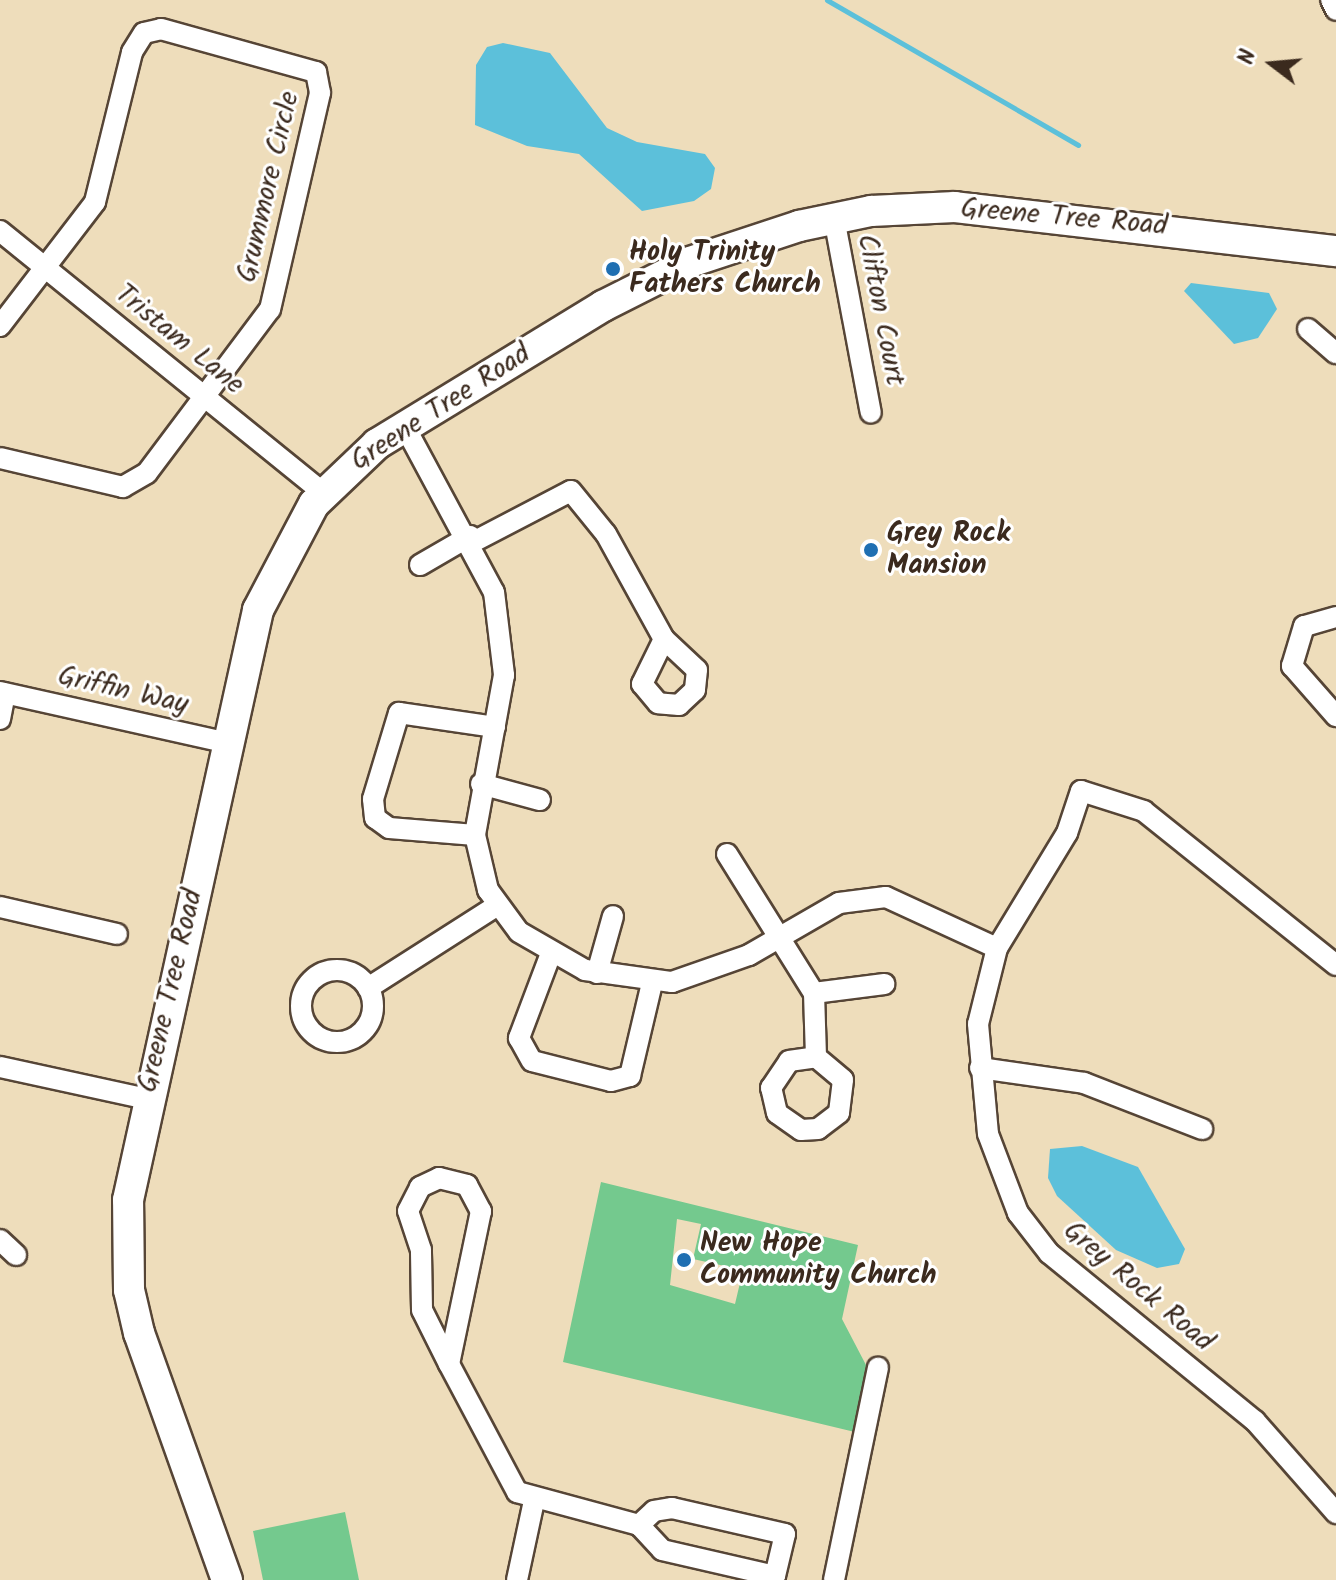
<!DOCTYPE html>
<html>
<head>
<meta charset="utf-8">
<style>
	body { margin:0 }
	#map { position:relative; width:1336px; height:1580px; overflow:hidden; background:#edb; font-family:Kalam,sans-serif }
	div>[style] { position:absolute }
	.green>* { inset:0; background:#74c98e }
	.water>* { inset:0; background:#5cc0da }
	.stream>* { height:5px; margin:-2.5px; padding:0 2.5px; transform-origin:2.5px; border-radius:2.5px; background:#5cc0da }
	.roads { filter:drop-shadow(2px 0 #564536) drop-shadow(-2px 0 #564536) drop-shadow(0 2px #564536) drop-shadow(0 -2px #564536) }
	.street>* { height:20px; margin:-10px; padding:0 10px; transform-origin:10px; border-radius:10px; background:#fff }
	.street>.ring { margin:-10px; padding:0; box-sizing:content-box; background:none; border:20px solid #fff; border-radius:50% }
	.secondary>* { height:30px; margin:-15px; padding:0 15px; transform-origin:15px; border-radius:15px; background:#fff }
	.dots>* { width:22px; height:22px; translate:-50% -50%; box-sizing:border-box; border:4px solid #fff; border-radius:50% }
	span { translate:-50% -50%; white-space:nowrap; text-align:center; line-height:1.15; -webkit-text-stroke:6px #fff; paint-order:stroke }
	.street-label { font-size:28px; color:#3b2a1e }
	.poi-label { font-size:28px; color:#3b2a1e; font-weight:700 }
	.left { translate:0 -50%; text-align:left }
	.north { position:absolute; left:1232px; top:24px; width:80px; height:80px; -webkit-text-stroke:6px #fff; paint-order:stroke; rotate:286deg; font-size:22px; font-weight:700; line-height:32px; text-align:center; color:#3b2a1e }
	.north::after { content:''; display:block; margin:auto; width:28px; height:36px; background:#3b2a1e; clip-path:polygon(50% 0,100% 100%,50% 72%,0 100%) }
</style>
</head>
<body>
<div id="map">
	<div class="green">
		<div style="clip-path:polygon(evenodd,601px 1182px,858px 1245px,842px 1319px,866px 1365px,859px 1433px,563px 1362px,601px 1182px,677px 1219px,701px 1224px,693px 1259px,743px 1270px,735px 1304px,670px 1285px,677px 1219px)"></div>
		<div style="clip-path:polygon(345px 1512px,359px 1580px,263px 1580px,253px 1531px)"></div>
	</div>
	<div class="water">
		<div style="clip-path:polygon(503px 43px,550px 53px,607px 128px,637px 142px,705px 154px,715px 168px,711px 189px,694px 201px,642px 211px,579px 154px,527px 146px,475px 125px,476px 65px,487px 47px)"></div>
		<div style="clip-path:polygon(1191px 283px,1269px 293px,1277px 309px,1258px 338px,1234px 344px,1184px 291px)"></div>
		<div style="clip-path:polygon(1082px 1146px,1138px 1167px,1185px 1249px,1179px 1264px,1157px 1268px,1116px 1250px,1057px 1196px,1048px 1178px,1050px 1149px)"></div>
	</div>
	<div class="stream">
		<div style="left:827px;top:0;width:290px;rotate:30deg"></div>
	</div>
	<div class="roads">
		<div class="street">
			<div style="left:1331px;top:0;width:11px;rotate:63deg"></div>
			<div style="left:834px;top:218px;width:198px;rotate:79.3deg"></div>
			<div style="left:0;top:231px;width:417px;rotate:39deg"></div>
			<div style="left:0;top:326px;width:156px;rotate:-52.5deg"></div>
			<div style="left:95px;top:202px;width:154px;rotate:-76.1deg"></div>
			<div style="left:132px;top:52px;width:22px;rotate:-58deg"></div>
			<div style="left:144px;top:33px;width:17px;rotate:-13deg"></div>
			<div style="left:161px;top:29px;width:161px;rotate:15.5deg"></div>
			<div style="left:316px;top:72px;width:21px;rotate:79deg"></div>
			<div style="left:320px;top:93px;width:222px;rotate:103deg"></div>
			<div style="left:270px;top:309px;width:205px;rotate:126.9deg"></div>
			<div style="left:147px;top:473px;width:28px;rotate:150deg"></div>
			<div style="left:123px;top:487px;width:126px;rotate:-166.7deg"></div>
			<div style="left:1308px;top:329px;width:37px;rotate:41deg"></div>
			<div style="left:405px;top:427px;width:187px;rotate:61.7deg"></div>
			<div style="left:494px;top:592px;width:84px;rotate:83.1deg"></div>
			<div style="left:504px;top:675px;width:163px;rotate:100.3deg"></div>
			<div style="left:475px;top:835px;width:57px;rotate:76.7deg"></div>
			<div style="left:488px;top:890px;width:52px;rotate:53.6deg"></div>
			<div style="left:519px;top:932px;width:76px;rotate:29.9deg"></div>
			<div style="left:585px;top:970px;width:88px;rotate:7.9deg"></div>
			<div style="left:672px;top:982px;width:82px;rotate:-19.3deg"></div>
			<div style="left:749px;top:955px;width:104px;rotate:-30deg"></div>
			<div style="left:839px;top:903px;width:47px;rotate:-7.3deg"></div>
			<div style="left:886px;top:897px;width:122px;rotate:24.7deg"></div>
			<div style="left:473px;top:542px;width:110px;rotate:-27.5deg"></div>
			<div style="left:571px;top:491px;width:55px;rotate:50.9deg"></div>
			<div style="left:606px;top:534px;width:120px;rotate:61.1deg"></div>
			<div style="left:664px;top:639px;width:45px;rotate:43.2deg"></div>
			<div style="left:697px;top:670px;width:20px;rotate:96deg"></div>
			<div style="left:695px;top:690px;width:22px;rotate:137deg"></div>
			<div style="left:679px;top:705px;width:21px;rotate:-175deg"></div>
			<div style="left:658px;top:703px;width:25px;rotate:-130deg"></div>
			<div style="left:642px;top:684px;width:50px;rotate:-63.9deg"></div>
			<div style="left:420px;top:565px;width:58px;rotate:-30.1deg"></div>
			<div style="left:1336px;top:617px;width:33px;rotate:164deg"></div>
			<div style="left:1304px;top:626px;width:42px;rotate:106.7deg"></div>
			<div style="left:1292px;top:666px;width:67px;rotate:48.7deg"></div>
			<div style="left:0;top:692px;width:234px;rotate:12.6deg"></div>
			<div style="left:0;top:719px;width:26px;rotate:-79deg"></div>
			<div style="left:481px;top:784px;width:61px;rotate:15.2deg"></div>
			<div style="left:475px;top:835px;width:86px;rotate:-175.3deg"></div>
			<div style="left:389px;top:828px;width:17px;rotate:-144deg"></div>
			<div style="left:375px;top:818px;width:19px;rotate:-96deg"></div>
			<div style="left:373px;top:799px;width:90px;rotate:-73.2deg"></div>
			<div style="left:399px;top:713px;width:97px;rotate:8.3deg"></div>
			<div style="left:727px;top:854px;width:164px;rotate:58deg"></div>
			<div style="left:814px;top:993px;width:64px;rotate:88.2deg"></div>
			<div style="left:816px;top:1057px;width:35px;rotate:40deg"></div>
			<div style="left:843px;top:1080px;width:33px;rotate:97deg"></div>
			<div style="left:839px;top:1113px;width:26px;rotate:143deg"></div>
			<div style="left:818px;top:1129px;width:17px;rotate:177deg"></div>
			<div style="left:801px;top:1130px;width:29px;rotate:-145deg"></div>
			<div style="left:777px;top:1113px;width:26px;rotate:-103deg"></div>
			<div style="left:771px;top:1088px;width:32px;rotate:-56deg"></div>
			<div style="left:789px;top:1061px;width:27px;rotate:-8deg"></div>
			<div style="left:0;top:907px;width:120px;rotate:13deg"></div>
			<div style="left:550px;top:956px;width:88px;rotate:110.7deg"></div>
			<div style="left:519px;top:1038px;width:26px;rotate:61deg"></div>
			<div style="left:532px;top:1061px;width:81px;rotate:14.2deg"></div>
			<div style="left:611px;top:1081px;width:20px;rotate:-15deg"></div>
			<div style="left:630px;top:1076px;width:96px;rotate:-76.7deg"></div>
			<div style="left:1336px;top:965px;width:246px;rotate:-141.3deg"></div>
			<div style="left:1144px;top:811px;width:66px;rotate:-162.4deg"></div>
			<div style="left:1081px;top:791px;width:44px;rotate:108.4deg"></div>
			<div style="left:1067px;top:833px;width:135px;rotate:121.3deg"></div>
			<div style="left:997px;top:948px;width:78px;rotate:104deg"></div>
			<div style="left:978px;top:1024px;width:110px;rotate:84.8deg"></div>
			<div style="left:988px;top:1134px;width:85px;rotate:69.2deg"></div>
			<div style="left:1018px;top:1213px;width:51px;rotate:52.2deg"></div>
			<div style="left:1049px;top:1253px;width:266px;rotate:39.2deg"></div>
			<div style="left:1255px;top:1421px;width:123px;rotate:48.6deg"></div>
			<div class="ring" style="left:301px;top:970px;width:52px;height:52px"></div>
			<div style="left:597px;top:973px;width:59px;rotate:-74.3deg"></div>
			<div style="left:368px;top:988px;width:152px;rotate:-32.6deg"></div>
			<div style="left:814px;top:993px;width:71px;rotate:-7.3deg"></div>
			<div style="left:0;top:1067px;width:150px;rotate:12.3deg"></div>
			<div style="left:980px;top:1068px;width:105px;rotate:8.2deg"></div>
			<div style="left:1084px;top:1083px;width:127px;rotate:21.3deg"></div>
			<div style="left:0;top:1240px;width:22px;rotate:43deg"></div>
			<div style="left:449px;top:1364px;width:60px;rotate:-116.6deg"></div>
			<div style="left:422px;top:1310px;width:60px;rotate:-91deg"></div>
			<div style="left:421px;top:1250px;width:41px;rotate:-108.4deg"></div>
			<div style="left:408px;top:1211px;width:27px;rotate:-63deg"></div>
			<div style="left:420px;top:1187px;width:21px;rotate:-25deg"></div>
			<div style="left:439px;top:1178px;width:29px;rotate:14deg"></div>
			<div style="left:467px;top:1185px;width:30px;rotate:62deg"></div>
			<div style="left:481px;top:1211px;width:156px;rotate:101.8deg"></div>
			<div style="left:449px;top:1364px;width:145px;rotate:62deg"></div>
			<div style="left:517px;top:1492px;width:126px;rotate:15.1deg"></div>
			<div style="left:639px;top:1525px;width:34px;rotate:47deg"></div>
			<div style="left:662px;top:1550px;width:116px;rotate:13deg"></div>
			<div style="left:775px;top:1576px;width:43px;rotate:-76.6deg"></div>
			<div style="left:785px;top:1534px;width:116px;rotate:-167deg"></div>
			<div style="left:672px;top:1508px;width:18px;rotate:171deg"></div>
			<div style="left:654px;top:1511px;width:21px;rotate:137deg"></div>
			<div style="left:517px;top:1580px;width:81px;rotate:-77.9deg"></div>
			<div style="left:834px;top:1580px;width:217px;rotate:-78.3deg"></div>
		</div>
		<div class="secondary">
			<div style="left:227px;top:1580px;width:262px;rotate:-109.6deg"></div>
			<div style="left:139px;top:1333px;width:44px;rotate:-103.1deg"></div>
			<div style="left:129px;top:1290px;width:90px;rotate:-90.6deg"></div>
			<div style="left:128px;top:1200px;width:604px;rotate:-77.57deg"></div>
			<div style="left:258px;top:610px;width:120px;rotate:-62.2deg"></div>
			<div style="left:314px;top:504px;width:87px;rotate:-43.6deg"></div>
			<div style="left:377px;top:444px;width:265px;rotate:-31.4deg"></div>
			<div style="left:603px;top:306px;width:97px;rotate:-26.8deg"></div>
			<div style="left:690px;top:262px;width:115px;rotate:-18.3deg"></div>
			<div style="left:799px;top:226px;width:74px;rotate:-11.8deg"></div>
			<div style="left:871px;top:211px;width:84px;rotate:-2.7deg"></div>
			<div style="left:955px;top:207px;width:384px;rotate:6.6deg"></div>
		</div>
	</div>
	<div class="dots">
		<div style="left:613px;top:269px;background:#1f6fb2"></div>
		<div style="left:871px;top:550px;background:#1f6fb2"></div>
		<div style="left:684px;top:1260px;background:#1f6fb2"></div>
	</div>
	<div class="street-label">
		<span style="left:269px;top:187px;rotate:-77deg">Grummore Circle</span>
		<span style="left:1064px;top:218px;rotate:5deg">Greene Tree Road</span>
		<span style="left:880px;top:310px;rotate:79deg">Clifton Court</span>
		<span style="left:179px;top:340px;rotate:39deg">Tristam Lane</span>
		<span style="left:441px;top:408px;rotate:-33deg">Greene Tree Road</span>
		<span style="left:123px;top:691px;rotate:13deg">Griffin Way</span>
		<span style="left:171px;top:991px;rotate:-77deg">Greene Tree Road</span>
		<span style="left:1138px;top:1287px;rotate:40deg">Grey Rock Road</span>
	</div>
	<div class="poi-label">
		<span class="left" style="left:629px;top:269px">Holy Trinity<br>Fathers Church</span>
		<span class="left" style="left:887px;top:550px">Grey Rock<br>Mansion</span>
		<span class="left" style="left:700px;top:1260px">New Hope<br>Community Church</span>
	</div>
	<div class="north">N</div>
</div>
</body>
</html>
